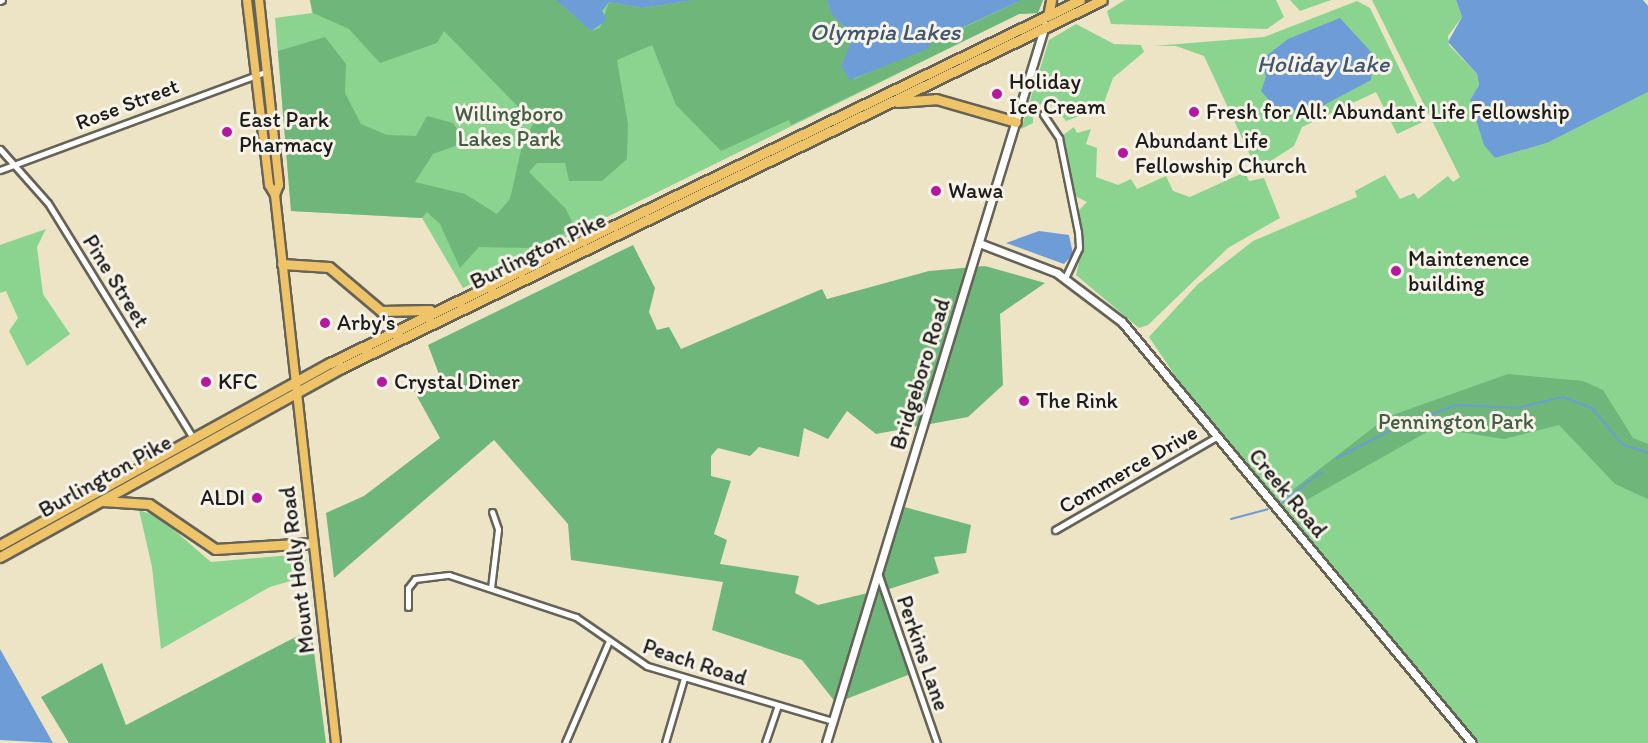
<!DOCTYPE html>
<html>
<head>
<meta charset="utf-8">
<style>
	body { margin:0 }
	#map { position:relative; width:1648px; height:743px; overflow:hidden; background:#ede4c6; font-family:Itim,sans-serif }
	div>[style] { position:absolute }
	.green>* { inset:0; background:#8ad490 }
	.forest>* { inset:0; background:#6fb67a }
	.water>* { inset:0; background:#6d9cd6 }
	.stream>* { height:2px; margin:-1px; padding:0 1px; transform-origin:1px; border-radius:1px; background:#6d9cd6 }
	.roads { filter:drop-shadow(2px 0 #656258) drop-shadow(-2px 0 #656258) drop-shadow(0 2px #656258) drop-shadow(0 -2px #656258) }
	.minor>* { height:5px; margin:-2.5px; padding:0 2.5px; transform-origin:2.5px; border-radius:2.5px; background:#fff }
	.tertiary>* { height:7px; margin:-3.5px; padding:0 3.5px; transform-origin:3.5px; border-radius:3.5px; background:#fff }
	.primary>* { height:8px; margin:-4px; padding:0 4px; transform-origin:4px; border-radius:4px; background:#efc469 }
	.trunk>* { height:9px; margin:-4.5px; padding:0 4.5px; transform-origin:4.5px; border-radius:4.5px; background:#efc469 }
	.dots>* { width:16px; height:16px; translate:-50% -50%; box-sizing:border-box; border:3px solid #f7f3e8; border-radius:50% }
	span { translate:-50% -50%; white-space:nowrap; text-align:center; line-height:1.15; -webkit-text-stroke:6px #f7f3e8; paint-order:stroke }
	.poi-label { font-size:22px; color:#1c1c1c }
	.left { translate:0 -50%; text-align:left }
	.right { translate:-100% -50%; text-align:right }
	.street-label { font-size:22px; color:#1c1c1c }
	.park-label { font-size:22px; color:#425c45 }
	.water-label { font-size:24px; color:#405670; font-style:italic }
</style>
</head>
<body>
<div id="map">
	<div class="green">
		<div style="clip-path:polygon(310px 0,1043px 0,1038px 13px,1019px 14px,463px 288px,422px 218px,291px 211px,275px 18px,312px 13px)"></div>
		<div style="clip-path:polygon(1125px 0,1276px 0,1284px 17px,1267px 29px,1111px 24px,1107px 11px)"></div>
		<div style="clip-path:polygon(1290px 0,1331px 0,1300px 11px)"></div>
		<div style="clip-path:polygon(1372px 0,1456px 0,1462px 17px,1448px 36px,1449px 45px,1477px 74px,1479px 85px,1470px 100px,1495px 158px,1547px 143px,1648px 92px,1648px 743px,1472px 743px,1167px 374px,1172px 371px,1149px 337px,1198px 284px,1253px 241px,1357px 197px,1355px 191px,1385px 175px,1400px 199px,1414px 193px,1418px 199px,1448px 176px,1453px 182px,1460px 177px)"></div>
		<div style="clip-path:polygon(1357px 1px,1370px 8px,1425px 121px,1397px 134px,1376px 92px,1302px 127px,1294px 146px,1257px 170px,1204px 56px,1176px 46px,1154px 46px,1264px 37px)"></div>
		<div style="clip-path:polygon(1076px 24px,1114px 44px,1141px 45px,1144px 52px,1113px 78px,1102px 108px,1066px 121px,1054px 106px,1041px 104px,1033px 111px,1033px 123px,1021px 129px,1049px 40px)"></div>
		<div style="clip-path:polygon(1074px 127px,1077px 133px,1091px 129px,1086px 144px,1097px 148px,1096px 177px,1118px 185px,1131px 179px,1137px 189px,1166px 176px,1173px 191px,1190px 197px,1245px 172px,1249px 181px,1264px 178px,1280px 218px,1228px 248px,1148px 325px,1139px 328px,1076px 275px,1084px 240px,1078px 211px,1087px 202px,1075px 196px,1062px 136px)"></div>
		<div style="clip-path:polygon(46px 229px,37px 247px,43px 294px,70px 334px,27px 366px,9px 331px,18px 318px,6px 291px,0 293px,0 245px)"></div>
		<div style="clip-path:polygon(139px 510px,159px 517px,211px 562px,290px 555px,306px 560px,304px 577px,270px 587px,161px 649px,152px 567px)"></div>
	</div>
	<div class="forest">
		<div style="clip-path:polygon(310px 0,556px 0,591px 31px,600px 28px,609px 2px,642px 8px,694px 0,827px 0,832px 15px,854px 35px,842px 64px,855px 79px,1022px 0,1043px 0,1038px 13px,1019px 14px,791px 125px,789px 120px,721px 151px,676px 105px,652px 45px,617px 60px,628px 124px,627px 159px,602px 181px,569px 181px,565px 163px,537px 163px,529px 172px,566px 209px,575px 229px,528px 248px,479px 247px,460px 268px,440px 224px,427px 212px,422px 218px,291px 211px,278px 51px,325px 37px,346px 64px,345px 93px,361px 124px,387px 135px,416px 136px,427px 116px,453px 123px,466px 142px,433px 154px,415px 182px,465px 194px,497px 214px,510px 199px,523px 141px,534px 123px,444px 31px,437px 43px,380px 63px,349px 29px,313px 13px)"></div>
		<div style="clip-path:polygon(633px 245px,655px 288px,649px 312px,657px 330px,669px 327px,681px 349px,822px 289px,827px 299px,929px 271px,985px 266px,1045px 283px,1000px 314px,1003px 385px,968px 417px,876px 434px,847px 411px,828px 439px,804px 428px,799px 457px,759px 447px,750px 456px,718px 448px,711px 456px,711px 476px,731px 481px,714px 534px,727px 540px,720px 564px,799px 576px,795px 593px,818px 605px,872px 592px,897px 505px,971px 525px,966px 553px,934px 557px,939px 573px,883px 591px,913px 673px,836px 703px,802px 660px,712px 630px,723px 582px,571px 560px,568px 524px,494px 440px,334px 578px,326px 513px,364px 496px,440px 438px,414px 391px,440px 377px,428px 345px)"></div>
		<div style="clip-path:polygon(1508px 374px,1583px 381px,1603px 390px,1633px 438px,1648px 444px,1648px 499px,1615px 484px,1559px 425px,1504px 439px,1434px 428px,1296px 506px,1286px 495px,1387px 417px)"></div>
		<div style="clip-path:polygon(311px 629px,326px 743px,69px 743px,41px 697px,102px 663px,126px 725px)"></div>
	</div>
	<div class="water">
		<div style="clip-path:polygon(556px 0,694px 0,642px 8px,609px 2px,602px 11px,607px 20px,591px 31px)"></div>
		<div style="clip-path:polygon(827px 0,1022px 0,933px 41px,927px 49px,850px 80px,841px 66px,854px 35px,832px 15px)"></div>
		<div style="clip-path:polygon(1456px 0,1643px 0,1648px 6px,1648px 92px,1547px 143px,1495px 158px,1484px 145px,1470px 100px,1479px 85px,1477px 74px,1448px 42px,1462px 17px)"></div>
		<div style="clip-path:polygon(1340px 18px,1373px 54px,1371px 80px,1311px 112px,1277px 109px,1261px 91px,1266px 77px,1261px 60px,1288px 39px)"></div>
		<div style="clip-path:polygon(1039px 231px,1069px 235px,1073px 254px,1064px 264px,1006px 243px)"></div>
		<div style="clip-path:polygon(0 649px,53px 743px,0 740px)"></div>
	</div>
	<div class="stream">
		<div style="left:1393px;top:429px;width:67px;rotate:-20.9deg"></div>
		<div style="left:1456px;top:405px;width:61px;rotate:2.8deg"></div>
		<div style="left:1517px;top:408px;width:47px;rotate:-13.4deg"></div>
		<div style="left:1563px;top:397px;width:31px;rotate:21deg"></div>
		<div style="left:1592px;top:408px;width:48px;rotate:50deg"></div>
		<div style="left:1623px;top:445px;width:26px;rotate:16deg"></div>
		<div style="left:1337px;top:458px;width:59px;rotate:-27.4deg"></div>
		<div style="left:1282px;top:503px;width:51px;rotate:-38.7deg"></div>
		<div style="left:1231px;top:519px;width:38px;rotate:-15deg"></div>
	</div>
	<div class="roads">
		<div class="minor">
			<div style="left:0;top:1px;width:2px;rotate:-27deg"></div>
			<div style="left:1043px;top:114px;width:29px;rotate:56deg"></div>
			<div style="left:1059px;top:138px;width:96px;rotate:78.6deg"></div>
			<div style="left:1078px;top:232px;width:16px;rotate:86deg"></div>
			<div style="left:1079px;top:248px;width:33px;rotate:115deg"></div>
			<div style="left:0;top:149px;width:72px;rotate:48.4deg"></div>
			<div style="left:48px;top:203px;width:276px;rotate:58.3deg"></div>
			<div style="left:0;top:170px;width:285px;rotate:-20.3deg"></div>
			<div style="left:1055px;top:530px;width:188px;rotate:-30deg"></div>
			<div style="left:878px;top:573px;width:180px;rotate:70.9deg"></div>
			<div style="left:491px;top:588px;width:59px;rotate:-83.2deg"></div>
			<div style="left:498px;top:529px;width:18px;rotate:-109deg"></div>
			<div style="left:408px;top:607px;width:19px;rotate:-90deg"></div>
			<div style="left:408px;top:588px;width:11px;rotate:-52deg"></div>
			<div style="left:415px;top:579px;width:34px;rotate:-7deg"></div>
			<div style="left:449px;top:575px;width:134px;rotate:18.3deg"></div>
			<div style="left:576px;top:617px;width:86px;rotate:34.6deg"></div>
			<div style="left:647px;top:666px;width:194px;rotate:16.5deg"></div>
			<div style="left:565px;top:743px;width:111px;rotate:-66.7deg"></div>
			<div style="left:665px;top:743px;width:68px;rotate:-73.7deg"></div>
			<div style="left:765px;top:743px;width:40px;rotate:-71.1deg"></div>
		</div>
		<div class="tertiary">
			<div style="left:979px;top:243px;width:84px;rotate:21deg"></div>
			<div style="left:1057px;top:273px;width:81px;rotate:37deg"></div>
			<div style="left:1122px;top:322px;width:547px;rotate:50.26deg"></div>
			<div style="left:826px;top:743px;width:751px;rotate:-73.04deg"></div>
		</div>
		<div class="primary">
			<div style="left:247px;top:0;width:186px;rotate:83.2deg"></div>
			<div style="left:269px;top:185px;width:12px;rotate:59deg"></div>
			<div style="left:275px;top:195px;width:551px;rotate:83.65deg"></div>
			<div style="left:259px;top:0;width:186px;rotate:83.8deg"></div>
			<div style="left:279px;top:185px;width:11px;rotate:112deg"></div>
		</div>
		<div class="trunk">
			<div style="left:1048px;top:16px;width:16px;rotate:-79deg"></div>
			<div style="left:897px;top:102px;width:39px;rotate:-4deg"></div>
			<div style="left:936px;top:99px;width:83px;rotate:16deg"></div>
			<div style="left:282px;top:264px;width:47px;rotate:3.7deg"></div>
			<div style="left:329px;top:267px;width:68px;rotate:40.2deg"></div>
			<div style="left:381px;top:311px;width:49px;rotate:-1.2deg"></div>
			<div style="left:102px;top:501px;width:47px;rotate:3.7deg"></div>
			<div style="left:149px;top:504px;width:80px;rotate:34.3deg"></div>
			<div style="left:215px;top:549px;width:97px;rotate:-3.5deg"></div>
			<div style="left:0;top:545px;width:377px;rotate:-28.9deg"></div>
			<div style="left:330px;top:363px;width:833px;rotate:-25.83deg"></div>
			<div style="left:0;top:557px;width:390px;rotate:-29deg"></div>
			<div style="left:341px;top:368px;width:845px;rotate:-25.81deg"></div>
		</div>
	</div>
	<div class="dots">
		<div style="left:997px;top:94px;background:#b5179e"></div>
		<div style="left:1194px;top:112px;background:#b5179e"></div>
		<div style="left:227px;top:132px;background:#b5179e"></div>
		<div style="left:1123px;top:153px;background:#b5179e"></div>
		<div style="left:936px;top:191px;background:#b5179e"></div>
		<div style="left:1396px;top:271px;background:#b5179e"></div>
		<div style="left:325px;top:323px;background:#b5179e"></div>
		<div style="left:206px;top:382px;background:#b5179e"></div>
		<div style="left:382px;top:382px;background:#b5179e"></div>
		<div style="left:1024px;top:401px;background:#b5179e"></div>
		<div style="left:257px;top:498px;background:#b5179e"></div>
	</div>
	<div class="poi-label">
		<span class="left" style="left:1009px;top:94px">Holiday<br>Ice Cream</span>
		<span class="left" style="left:1206px;top:112px">Fresh for All: Abundant Life Fellowship</span>
		<span class="left" style="left:239px;top:132px">East Park<br>Pharmacy</span>
		<span class="left" style="left:1135px;top:153px">Abundant Life<br>Fellowship Church</span>
		<span class="left" style="left:948px;top:191px">Wawa</span>
		<span class="left" style="left:1408px;top:271px">Maintenence<br>building</span>
		<span class="left" style="left:337px;top:323px">Arby's</span>
		<span class="left" style="left:218px;top:382px">KFC</span>
		<span class="left" style="left:394px;top:382px">Crystal Diner</span>
		<span class="left" style="left:1036px;top:401px">The Rink</span>
		<span class="right" style="left:245px;top:498px">ALDI</span>
	</div>
	<div class="street-label">
		<span style="left:127px;top:104px;rotate:-21deg">Rose Street</span>
		<span style="left:538px;top:251px;rotate:-26deg">Burlington Pike</span>
		<span style="left:116px;top:281px;rotate:58deg">Pine Street</span>
		<span style="left:920px;top:374px;rotate:-73deg">Bridgeboro Road</span>
		<span style="left:1128px;top:469px;rotate:-30deg">Commerce Drive</span>
		<span style="left:105px;top:476px;rotate:-29deg">Burlington Pike</span>
		<span style="left:1288px;top:493px;rotate:50deg">Creek Road</span>
		<span style="left:297px;top:570px;rotate:-97deg">Mount Holly Road</span>
		<span style="left:923px;top:653px;rotate:71deg">Perkins Lane</span>
		<span style="left:695px;top:662px;rotate:18deg">Peach Road</span>
	</div>
	<div class="park-label">
		<span style="left:509px;top:126px">Willingboro<br>Lakes Park</span>
		<span style="left:1456px;top:422px">Pennington Park</span>
	</div>
	<div class="water-label">
		<span style="left:885px;top:32px">Olympia Lakes</span>
		<span style="left:1323px;top:64px">Holiday Lake</span>
	</div>
</div>
</body>
</html>
